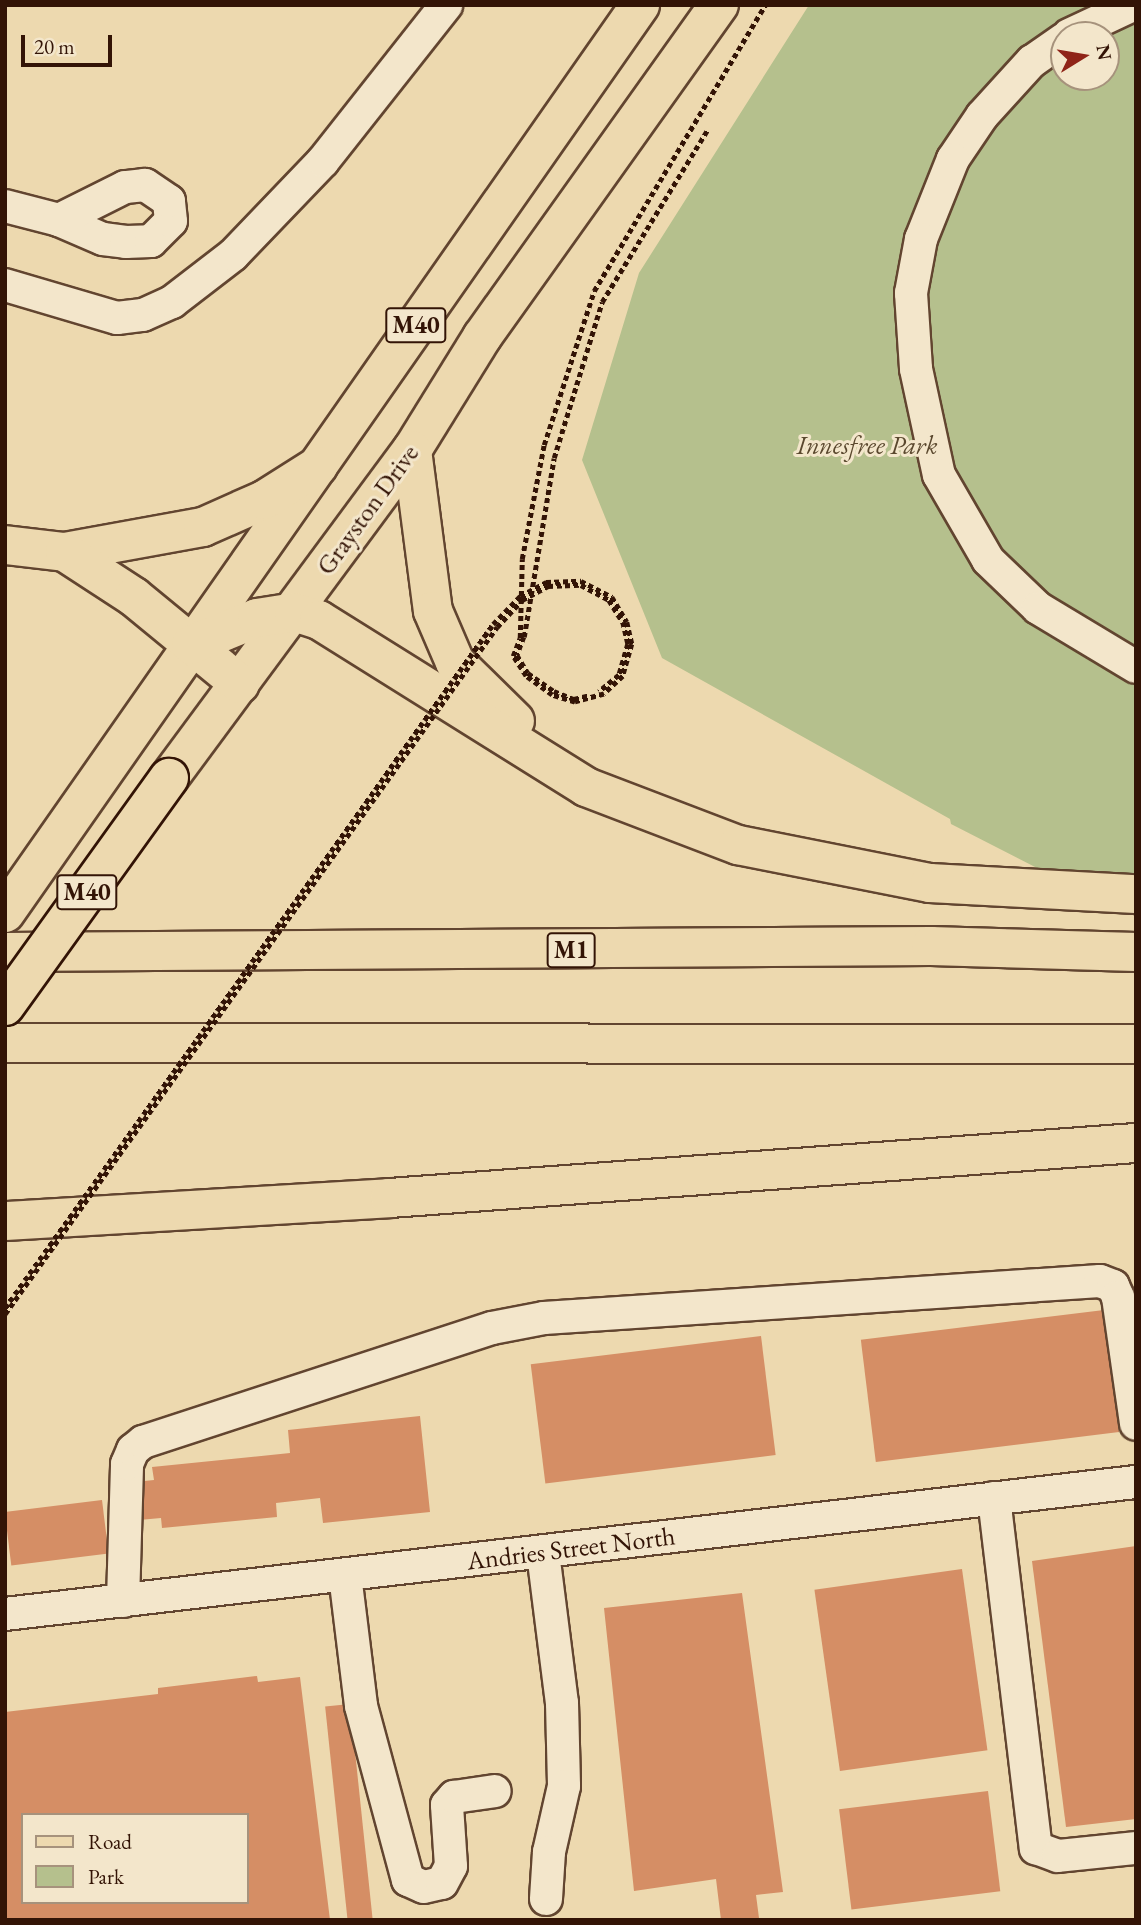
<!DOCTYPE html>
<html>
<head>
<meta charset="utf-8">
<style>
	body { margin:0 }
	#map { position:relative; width:1141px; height:1925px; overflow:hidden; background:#edd9af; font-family:"EB Garamond",serif }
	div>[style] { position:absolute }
	.green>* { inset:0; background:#b5c08d }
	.building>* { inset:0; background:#d58e65; transform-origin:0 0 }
	.path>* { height:4.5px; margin-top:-2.25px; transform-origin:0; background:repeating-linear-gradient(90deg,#331406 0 5px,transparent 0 8.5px) }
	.roads { filter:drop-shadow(2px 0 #624530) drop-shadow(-2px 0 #624530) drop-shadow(0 2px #624530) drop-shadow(0 -2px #624530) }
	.minor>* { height:32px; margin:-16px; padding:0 16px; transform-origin:16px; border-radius:16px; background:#f3e6cb }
	.major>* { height:38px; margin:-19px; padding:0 19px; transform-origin:19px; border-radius:19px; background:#edd9af }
	.highway>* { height:38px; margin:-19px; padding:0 19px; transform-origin:19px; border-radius:19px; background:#edd9af }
	.path-bridge>* { height:4.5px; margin-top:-2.25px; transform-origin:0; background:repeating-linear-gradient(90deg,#331406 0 5px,transparent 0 8.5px) }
	.bridges { filter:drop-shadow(2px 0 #331406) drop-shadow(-2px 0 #331406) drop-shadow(0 2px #331406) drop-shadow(0 -2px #331406) }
	.major-bridge>* { height:38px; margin:-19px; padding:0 19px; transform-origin:19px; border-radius:19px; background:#edd9af }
	span { translate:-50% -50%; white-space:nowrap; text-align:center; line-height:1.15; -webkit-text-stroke:6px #f3e6cb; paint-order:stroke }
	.shield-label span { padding:2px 5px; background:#f3e6cb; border:2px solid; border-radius:5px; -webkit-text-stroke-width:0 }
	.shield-label { font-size:24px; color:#331406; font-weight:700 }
	.park-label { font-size:26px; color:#5a482e; font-style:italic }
	.street-label { font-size:26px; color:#331406 }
	.frame { position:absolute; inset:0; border:7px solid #331406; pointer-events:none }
	.legend { position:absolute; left:21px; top:1813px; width:228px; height:91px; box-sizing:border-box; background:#f3e6cb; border:2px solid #a6927c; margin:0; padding:9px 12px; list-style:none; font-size:21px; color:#331406 }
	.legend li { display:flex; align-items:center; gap:14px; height:35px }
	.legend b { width:35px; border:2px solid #a6927c }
	.north { position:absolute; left:1050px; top:21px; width:70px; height:70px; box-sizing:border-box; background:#f3e6cb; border:2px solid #a6927c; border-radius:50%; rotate:79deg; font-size:19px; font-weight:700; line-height:28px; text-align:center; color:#331406 }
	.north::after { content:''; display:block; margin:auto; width:24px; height:32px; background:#8f2418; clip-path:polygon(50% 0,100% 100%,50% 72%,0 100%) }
	.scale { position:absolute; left:21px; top:35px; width:91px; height:32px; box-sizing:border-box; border:4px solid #331406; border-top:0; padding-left:9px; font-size:21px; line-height:24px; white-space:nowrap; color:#331406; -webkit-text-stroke:5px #f3e6cb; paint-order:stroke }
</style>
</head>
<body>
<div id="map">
	<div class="green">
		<div style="clip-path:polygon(evenodd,809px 5px,1136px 5px,1136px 876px,1039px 869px,951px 824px,950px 819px,662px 658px,582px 460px,639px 273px,809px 5px,1064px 35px,1106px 35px,1106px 77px,1064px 77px,1064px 35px)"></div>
	</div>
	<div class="building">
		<div style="left:1104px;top:1310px;width:123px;height:245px;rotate:83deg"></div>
		<div style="left:761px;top:1336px;width:120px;height:232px;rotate:83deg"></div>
		<div style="clip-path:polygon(420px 1416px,430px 1512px,323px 1523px,320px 1498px,276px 1503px,277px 1517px,162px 1528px,161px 1518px,139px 1520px,135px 1482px,154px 1480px,152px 1467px,290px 1453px,288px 1430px)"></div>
		<div style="left:102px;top:1500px;width:54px;height:98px;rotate:83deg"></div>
		<div style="clip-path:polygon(1136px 1546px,1136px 1819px,1066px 1827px,1032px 1561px)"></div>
		<div style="left:962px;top:1569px;width:183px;height:149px;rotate:82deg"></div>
		<div style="clip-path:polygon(742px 1593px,783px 1892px,756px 1895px,759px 1918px,721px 1920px,716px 1879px,634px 1891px,604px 1608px)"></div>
		<div style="clip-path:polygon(evenodd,257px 1676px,258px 1682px,300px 1677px,330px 1920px,5px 1920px,5px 1712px,158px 1694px,158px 1688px,257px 1676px,23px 1815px,247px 1815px,247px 1902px,23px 1902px,23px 1815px)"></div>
		<div style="left:350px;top:1704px;width:217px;height:25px;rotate:84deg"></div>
		<div style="left:988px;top:1791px;width:101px;height:150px;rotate:83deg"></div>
	</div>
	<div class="path">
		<div style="left:524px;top:637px;width:181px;rotate:-80.5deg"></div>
		<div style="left:554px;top:458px;width:163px;rotate:-72.9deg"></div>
		<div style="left:602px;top:302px;width:203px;rotate:-58.5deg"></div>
		<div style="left:520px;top:638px;width:79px;rotate:-88.5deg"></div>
		<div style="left:522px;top:559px;width:116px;rotate:-79.1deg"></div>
		<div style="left:544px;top:445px;width:162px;rotate:-72deg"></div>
		<div style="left:594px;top:291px;width:333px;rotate:-59.1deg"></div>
	</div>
	<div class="roads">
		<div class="minor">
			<div style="left:1069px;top:35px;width:71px;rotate:-25.1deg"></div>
			<div style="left:1064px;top:39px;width:39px;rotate:145deg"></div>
			<div style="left:1032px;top:61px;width:74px;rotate:132.3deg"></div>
			<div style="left:982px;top:116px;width:52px;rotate:124deg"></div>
			<div style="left:953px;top:159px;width:86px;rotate:111.8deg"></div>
			<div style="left:921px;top:239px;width:55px;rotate:100.5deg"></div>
			<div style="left:911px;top:293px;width:76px;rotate:86.2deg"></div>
			<div style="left:916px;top:369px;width:108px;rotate:77.8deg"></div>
			<div style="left:939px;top:475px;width:98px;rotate:60deg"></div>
			<div style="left:988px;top:560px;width:69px;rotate:43.8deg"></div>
			<div style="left:1038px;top:608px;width:114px;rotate:31deg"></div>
			<div style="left:5px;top:206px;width:56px;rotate:14.5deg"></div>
			<div style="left:59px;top:220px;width:48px;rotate:23.4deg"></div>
			<div style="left:103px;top:239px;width:23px;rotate:7deg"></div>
			<div style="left:126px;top:242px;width:25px;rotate:-2deg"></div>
			<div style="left:151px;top:241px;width:28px;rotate:-45deg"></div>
			<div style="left:171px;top:221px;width:20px;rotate:-96deg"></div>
			<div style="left:169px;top:201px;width:29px;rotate:-146deg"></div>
			<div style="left:145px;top:185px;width:20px;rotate:174deg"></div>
			<div style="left:125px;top:187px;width:74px;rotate:153.4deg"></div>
			<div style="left:5px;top:285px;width:117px;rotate:16.4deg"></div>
			<div style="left:117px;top:318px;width:26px;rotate:-7deg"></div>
			<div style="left:143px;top:315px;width:32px;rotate:-24deg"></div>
			<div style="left:172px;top:302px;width:77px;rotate:-37.6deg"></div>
			<div style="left:233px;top:255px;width:130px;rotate:-46.2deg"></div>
			<div style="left:323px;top:161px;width:199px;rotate:-51.7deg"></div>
			<div style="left:994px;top:1498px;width:353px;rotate:83.2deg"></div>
			<div style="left:1036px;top:1848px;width:23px;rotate:20deg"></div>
			<div style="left:1058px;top:1856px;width:78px;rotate:-5.9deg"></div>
			<div style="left:543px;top:1553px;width:151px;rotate:82.8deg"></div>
			<div style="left:562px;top:1703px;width:83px;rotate:88.6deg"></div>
			<div style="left:564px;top:1786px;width:68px;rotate:102.8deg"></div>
			<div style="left:549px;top:1852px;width:47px;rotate:93.7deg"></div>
			<div style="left:345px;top:1575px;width:132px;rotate:83deg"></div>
			<div style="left:361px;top:1706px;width:180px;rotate:74.9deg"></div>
			<div style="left:408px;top:1880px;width:17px;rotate:24deg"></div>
			<div style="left:424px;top:1887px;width:18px;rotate:-13deg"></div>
			<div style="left:442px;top:1883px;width:19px;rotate:-62deg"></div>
			<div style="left:451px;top:1866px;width:61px;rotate:-93.8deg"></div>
			<div style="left:447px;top:1805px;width:11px;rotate:-49deg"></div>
			<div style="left:454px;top:1797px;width:41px;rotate:-8.3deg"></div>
			<div style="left:123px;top:1601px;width:137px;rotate:-88.3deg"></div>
			<div style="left:127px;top:1464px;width:15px;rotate:-67deg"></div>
			<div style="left:133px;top:1450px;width:13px;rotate:-39deg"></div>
			<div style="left:143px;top:1442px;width:367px;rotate:-18.1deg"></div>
			<div style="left:492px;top:1328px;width:53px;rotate:-10.9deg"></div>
			<div style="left:544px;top:1318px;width:557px;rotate:-3.81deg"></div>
			<div style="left:1100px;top:1281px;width:14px;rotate:21deg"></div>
			<div style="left:1113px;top:1286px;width:12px;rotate:66deg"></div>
			<div style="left:1118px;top:1297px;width:128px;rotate:81.9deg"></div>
			<div style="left:5px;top:1614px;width:1139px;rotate:-6.66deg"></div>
		</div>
		<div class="major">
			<div style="left:169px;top:778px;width:408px;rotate:-53.5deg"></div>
			<div style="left:412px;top:450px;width:133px;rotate:-58.2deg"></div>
			<div style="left:482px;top:337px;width:408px;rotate:-54.5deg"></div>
			<div style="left:5px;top:913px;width:1108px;rotate:-55.03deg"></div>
		</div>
		<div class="highway">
			<div style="left:412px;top:450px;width:162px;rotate:82.6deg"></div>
			<div style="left:433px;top:611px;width:56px;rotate:66.7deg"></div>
			<div style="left:455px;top:662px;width:84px;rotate:44.5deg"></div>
			<div style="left:5px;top:545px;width:60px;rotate:6.7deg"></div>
			<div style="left:65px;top:552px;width:140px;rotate:-10.3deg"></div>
			<div style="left:203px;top:527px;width:67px;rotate:-23.9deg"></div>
			<div style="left:264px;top:500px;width:64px;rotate:-32.2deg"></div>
			<div style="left:65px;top:552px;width:82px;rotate:33.1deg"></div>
			<div style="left:134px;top:597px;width:137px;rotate:39.4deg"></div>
			<div style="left:191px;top:645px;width:71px;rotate:-22.2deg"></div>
			<div style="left:257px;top:618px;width:37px;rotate:-9deg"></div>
			<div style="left:294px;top:612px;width:26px;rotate:18deg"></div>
			<div style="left:319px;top:620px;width:315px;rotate:32deg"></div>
			<div style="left:586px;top:787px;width:163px;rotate:20.9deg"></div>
			<div style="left:738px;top:845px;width:196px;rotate:11.2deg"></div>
			<div style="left:930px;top:883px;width:206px;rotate:3.1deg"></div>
			<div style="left:5px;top:952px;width:926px;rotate:-0.37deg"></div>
			<div style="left:931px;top:946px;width:205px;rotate:1.7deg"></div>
			<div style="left:5px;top:1043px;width:1131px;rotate:0.05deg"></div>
			<div style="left:5px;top:1221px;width:386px;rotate:-3.4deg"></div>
			<div style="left:390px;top:1198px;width:748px;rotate:-4.22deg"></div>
		</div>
	</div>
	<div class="path-bridge">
		<div style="left:524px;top:637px;width:19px;rotate:111deg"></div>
		<div style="left:517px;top:655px;width:21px;rotate:59deg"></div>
		<div style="left:528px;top:673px;width:32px;rotate:35deg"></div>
		<div style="left:554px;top:691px;width:22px;rotate:22deg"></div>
		<div style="left:574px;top:699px;width:16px;rotate:-14deg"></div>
		<div style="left:5px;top:1308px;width:840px;rotate:-54.49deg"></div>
		<div style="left:493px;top:624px;width:39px;rotate:-46deg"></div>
		<div style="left:520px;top:596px;width:30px;rotate:-28deg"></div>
		<div style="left:546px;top:582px;width:35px;rotate:-2deg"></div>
		<div style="left:581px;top:581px;width:35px;rotate:27deg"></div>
		<div style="left:612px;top:597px;width:29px;rotate:59deg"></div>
		<div style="left:627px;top:622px;width:23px;rotate:77deg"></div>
		<div style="left:632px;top:644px;width:33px;rotate:106deg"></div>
		<div style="left:623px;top:676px;width:26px;rotate:137deg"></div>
		<div style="left:604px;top:694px;width:30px;rotate:165deg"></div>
		<div style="left:575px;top:702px;width:24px;rotate:-163deg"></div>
		<div style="left:552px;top:695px;width:32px;rotate:-144deg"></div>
		<div style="left:526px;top:676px;width:24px;rotate:-123deg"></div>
		<div style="left:513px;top:656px;width:19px;rotate:-69deg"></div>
		<div style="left:5px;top:1314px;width:845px;rotate:-54.39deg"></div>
		<div style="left:497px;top:627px;width:37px;rotate:-47deg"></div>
		<div style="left:522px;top:600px;width:30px;rotate:-28deg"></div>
		<div style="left:548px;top:586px;width:33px;rotate:-2deg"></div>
		<div style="left:581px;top:585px;width:32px;rotate:28deg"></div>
		<div style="left:609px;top:600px;width:26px;rotate:58deg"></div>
		<div style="left:623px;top:622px;width:23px;rotate:77deg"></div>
		<div style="left:628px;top:644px;width:32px;rotate:106deg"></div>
		<div style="left:619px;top:675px;width:26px;rotate:140deg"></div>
	</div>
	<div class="bridges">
		<div class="major-bridge">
			<div style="left:5px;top:1006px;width:281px;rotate:-54.3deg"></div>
		</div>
	</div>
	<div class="shield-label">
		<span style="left:416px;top:325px">M40</span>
		<span style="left:87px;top:892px">M40</span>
		<span style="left:571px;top:950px">M1</span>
	</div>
	<div class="park-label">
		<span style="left:867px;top:446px">Innesfree Park</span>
	</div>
	<div class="street-label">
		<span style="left:368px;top:510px;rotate:-54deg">Grayston Drive</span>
		<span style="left:571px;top:1549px;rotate:-7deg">Andries Street North</span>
	</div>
	<div class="frame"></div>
	<ul class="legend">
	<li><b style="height:9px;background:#edd9af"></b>Road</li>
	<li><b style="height:19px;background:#b5c08d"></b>Park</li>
	</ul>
	<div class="north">N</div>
	<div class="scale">20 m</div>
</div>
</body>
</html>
